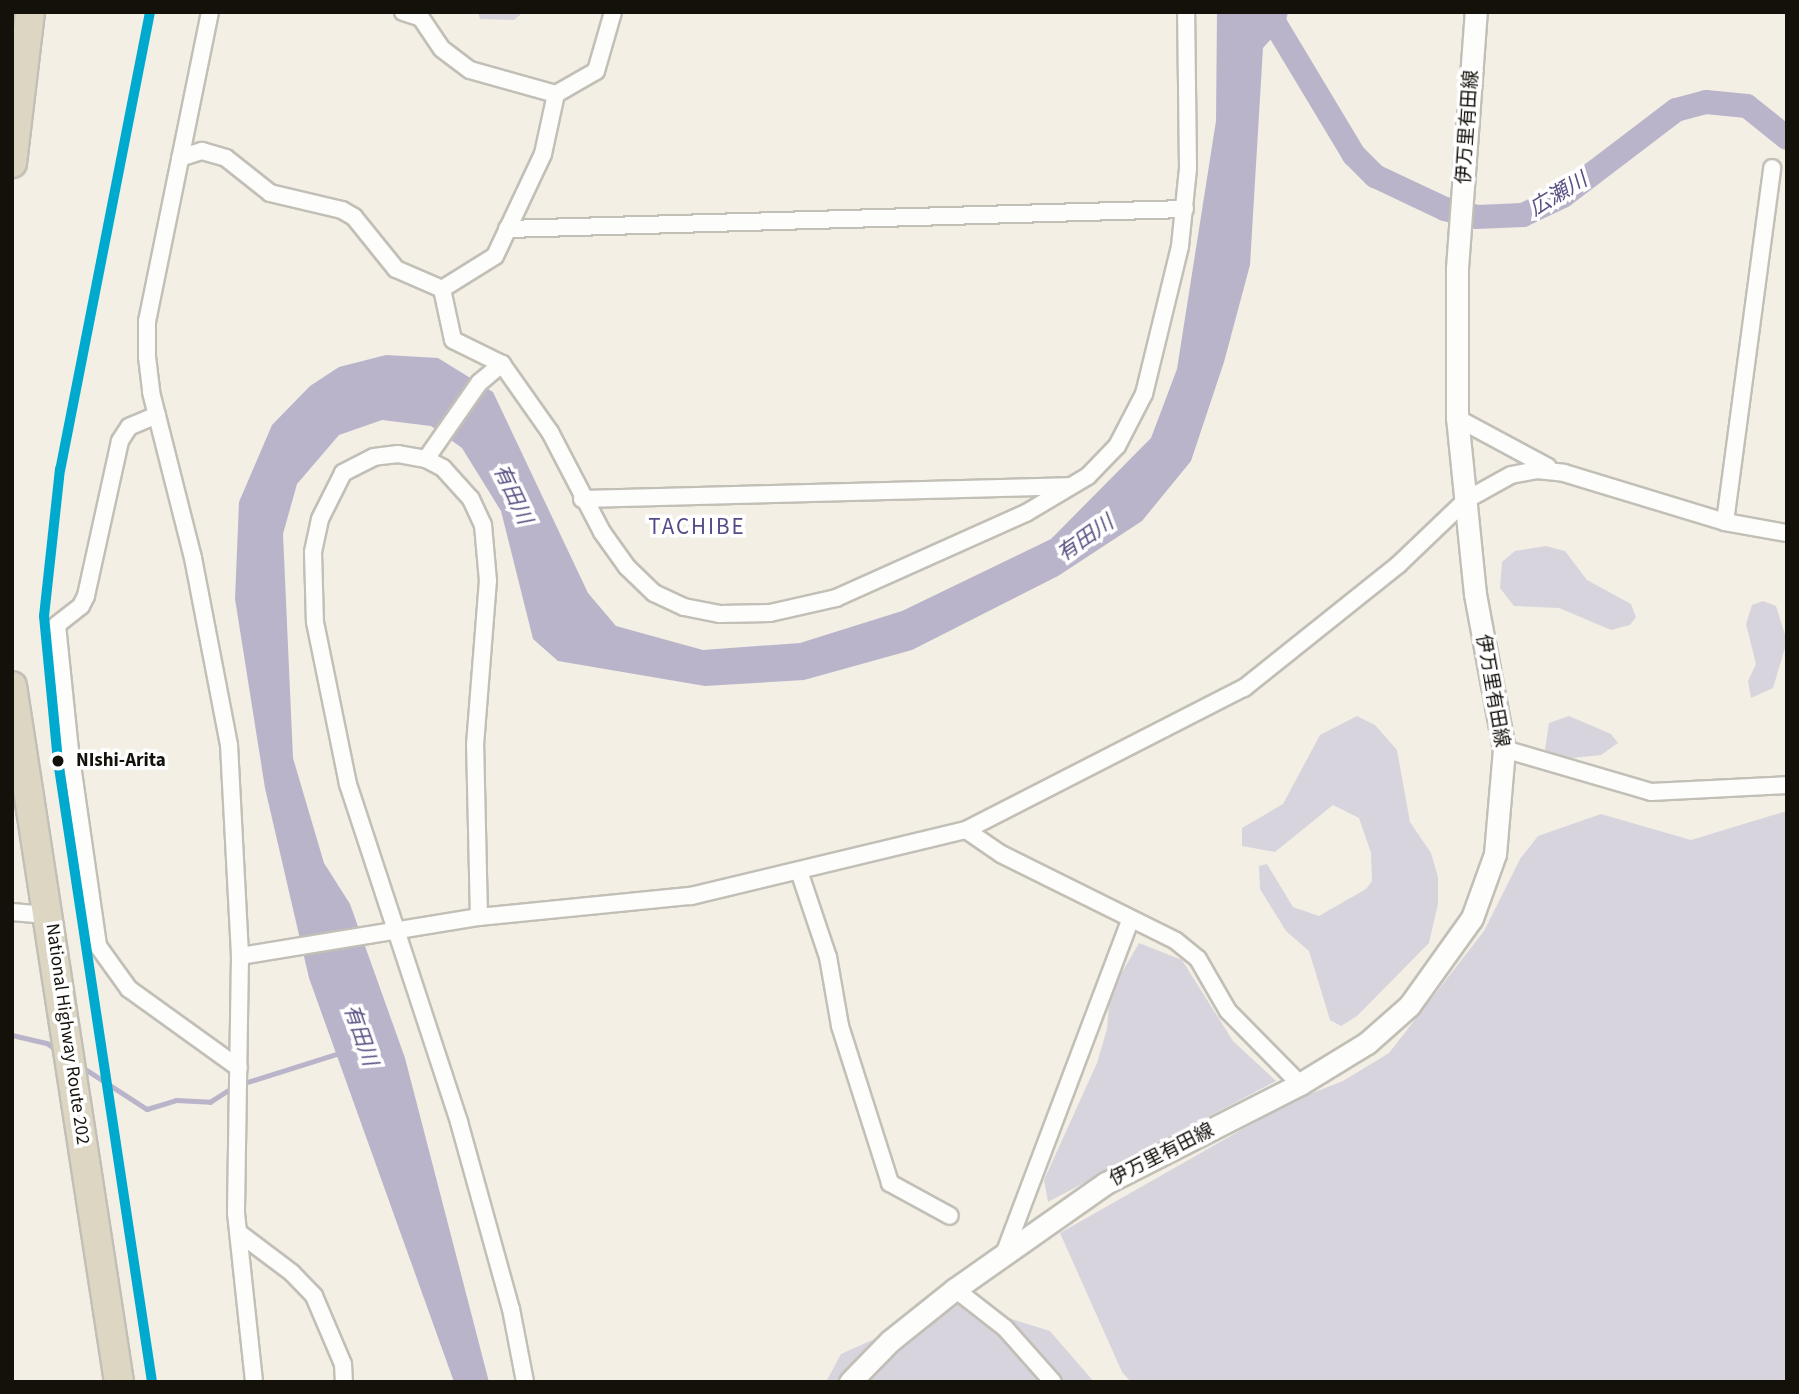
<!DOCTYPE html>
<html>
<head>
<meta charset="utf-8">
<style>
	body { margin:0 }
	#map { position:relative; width:1799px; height:1394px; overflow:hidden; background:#f3efe5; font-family:"Source Sans 3","Noto Sans JP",sans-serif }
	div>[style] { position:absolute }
	.green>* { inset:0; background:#d8d4de }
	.water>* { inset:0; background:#b9b4ca }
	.stream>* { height:4.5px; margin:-2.25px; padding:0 2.25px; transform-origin:2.25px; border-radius:2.25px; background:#b9b4ca }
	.river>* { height:24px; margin:-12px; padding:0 12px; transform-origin:12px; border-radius:12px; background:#b9b4ca }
	.roads { filter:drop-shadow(2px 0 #c2bfb7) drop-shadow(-2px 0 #c2bfb7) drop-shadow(0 2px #c2bfb7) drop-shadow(0 -2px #c2bfb7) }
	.street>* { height:16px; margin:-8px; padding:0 8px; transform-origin:8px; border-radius:8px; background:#fdfdfb }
	.secondary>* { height:21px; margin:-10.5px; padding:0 10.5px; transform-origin:10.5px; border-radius:10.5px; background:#fdfdfb }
	.highway>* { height:28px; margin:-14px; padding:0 14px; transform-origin:14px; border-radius:14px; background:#dcd6c3 }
	.rail-1>* { height:10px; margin:-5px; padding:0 5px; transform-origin:5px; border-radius:5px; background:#00a9ce }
	.dots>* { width:19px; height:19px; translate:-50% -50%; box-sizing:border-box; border:4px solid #fff; border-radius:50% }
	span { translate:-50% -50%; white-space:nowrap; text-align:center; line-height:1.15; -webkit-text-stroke:7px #fff; paint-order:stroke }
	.street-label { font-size:19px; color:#14110b }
	.stop-label { font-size:19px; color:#14110b; font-weight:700 }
	.left { translate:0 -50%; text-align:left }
	.water-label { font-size:21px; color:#594f82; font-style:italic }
	.quarter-label { font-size:23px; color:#574a88; letter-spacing:2px }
	.frame { position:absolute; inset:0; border:14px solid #14110b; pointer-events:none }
</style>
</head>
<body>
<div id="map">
	<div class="green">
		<div style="clip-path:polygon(478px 12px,520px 12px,520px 15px,514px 20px,480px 19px)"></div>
		<div style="clip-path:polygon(1546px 546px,1565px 551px,1587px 580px,1631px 604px,1636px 617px,1630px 625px,1611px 630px,1559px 608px,1514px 606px,1500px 588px,1502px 562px,1515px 551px)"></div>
		<div style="clip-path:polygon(1763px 601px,1776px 606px,1787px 641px,1773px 688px,1751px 698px,1748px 681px,1756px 664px,1746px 624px,1752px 605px)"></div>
		<div style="clip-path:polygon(1357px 716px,1375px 725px,1397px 750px,1410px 822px,1431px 853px,1438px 877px,1438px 904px,1429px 943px,1357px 1016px,1341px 1026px,1330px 1020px,1309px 951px,1286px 931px,1260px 889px,1259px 866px,1267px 864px,1293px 907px,1319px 916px,1366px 889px,1372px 881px,1371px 853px,1359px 818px,1333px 805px,1275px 852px,1242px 846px,1242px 828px,1283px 804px,1320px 735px)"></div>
		<div style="clip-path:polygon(1569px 716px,1611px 734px,1618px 743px,1601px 755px,1563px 759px,1545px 750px,1549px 723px)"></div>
		<div style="clip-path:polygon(1787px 811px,1787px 1382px,1131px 1382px,1122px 1372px,1060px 1233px,1292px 1101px,1343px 1081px,1389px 1053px,1484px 931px,1520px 859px,1538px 836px,1601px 814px,1691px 840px)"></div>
		<div style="clip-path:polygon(1139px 943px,1182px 960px,1233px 1041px,1276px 1081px,1048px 1202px,1044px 1180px,1097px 1063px,1107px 1029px,1110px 993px)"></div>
		<div style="clip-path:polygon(957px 1302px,1050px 1331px,1094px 1382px,826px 1382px,841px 1354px)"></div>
	</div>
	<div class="water">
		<div style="clip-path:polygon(1217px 12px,1288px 12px,1281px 43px,1272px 38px,1263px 48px,1250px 265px,1224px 362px,1191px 461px,1142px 521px,1058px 576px,912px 650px,804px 680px,705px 686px,558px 661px,533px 639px,501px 511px,462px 448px,431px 426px,382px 420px,339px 435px,297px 484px,283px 534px,293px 758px,324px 863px,350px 904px,405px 1058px,489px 1382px,454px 1382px,309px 978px,265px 788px,235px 599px,239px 502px,272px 425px,310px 386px,339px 367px,386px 355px,438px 358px,493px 392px,588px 593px,616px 626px,703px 650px,800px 643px,902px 611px,1051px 539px,1151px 438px,1177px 369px,1216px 121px)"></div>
	</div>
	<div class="stream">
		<div style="left:12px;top:1035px;width:36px;rotate:13deg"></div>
		<div style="left:47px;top:1043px;width:12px;rotate:35deg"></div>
		<div style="left:82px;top:1067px;width:77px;rotate:32.9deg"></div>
		<div style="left:147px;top:1109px;width:30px;rotate:-17deg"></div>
		<div style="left:176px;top:1100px;width:34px;rotate:3deg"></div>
		<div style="left:210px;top:1102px;width:27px;rotate:-33deg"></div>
		<div style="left:241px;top:1084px;width:104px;rotate:-17.4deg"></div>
	</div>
	<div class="river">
		<div style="left:1268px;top:12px;width:167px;rotate:59deg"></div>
		<div style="left:1354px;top:155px;width:30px;rotate:45deg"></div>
		<div style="left:1375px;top:176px;width:77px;rotate:25.2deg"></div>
		<div style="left:1445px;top:209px;width:32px;rotate:14deg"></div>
		<div style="left:1476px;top:217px;width:47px;rotate:-2.4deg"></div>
		<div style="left:1523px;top:215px;width:44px;rotate:-25.4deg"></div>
		<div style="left:1563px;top:196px;width:142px;rotate:-37.3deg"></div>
		<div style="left:1676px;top:110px;width:31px;rotate:-15deg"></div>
		<div style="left:1706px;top:102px;width:41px;rotate:5.6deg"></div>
		<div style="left:1747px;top:106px;width:51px;rotate:38.7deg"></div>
	</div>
	<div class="roads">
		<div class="street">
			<div style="left:210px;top:12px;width:315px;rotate:101.5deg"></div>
			<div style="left:147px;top:321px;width:36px;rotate:90deg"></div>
			<div style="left:147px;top:357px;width:35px;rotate:83deg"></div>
			<div style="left:151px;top:392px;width:171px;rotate:75.8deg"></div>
			<div style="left:193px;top:558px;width:190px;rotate:79.1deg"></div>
			<div style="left:229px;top:745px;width:211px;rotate:87deg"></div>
			<div style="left:240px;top:956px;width:257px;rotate:90.9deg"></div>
			<div style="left:236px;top:1213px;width:170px;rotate:83.9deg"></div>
			<div style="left:403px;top:12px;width:19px;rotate:18deg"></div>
			<div style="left:421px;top:18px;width:37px;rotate:56deg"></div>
			<div style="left:442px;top:49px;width:35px;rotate:37deg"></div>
			<div style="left:470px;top:70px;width:89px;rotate:15.6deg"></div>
			<div style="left:180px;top:158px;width:23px;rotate:-18deg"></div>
			<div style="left:202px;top:151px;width:25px;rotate:16deg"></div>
			<div style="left:226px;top:158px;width:56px;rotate:38.5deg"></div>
			<div style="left:270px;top:193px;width:74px;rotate:13.3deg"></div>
			<div style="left:342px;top:210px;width:14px;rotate:30deg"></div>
			<div style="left:354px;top:217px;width:67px;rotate:51.1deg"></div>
			<div style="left:396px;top:269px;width:50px;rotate:23.5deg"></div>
			<div style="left:507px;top:229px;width:678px;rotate:-1.69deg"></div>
			<div style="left:442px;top:289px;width:52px;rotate:77.8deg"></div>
			<div style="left:453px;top:340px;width:55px;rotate:26.1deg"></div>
			<div style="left:502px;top:364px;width:83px;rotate:54.8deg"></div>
			<div style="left:550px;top:432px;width:113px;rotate:62.5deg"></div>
			<div style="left:602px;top:532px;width:43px;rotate:54.5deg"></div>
			<div style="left:627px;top:567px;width:37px;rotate:44deg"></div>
			<div style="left:654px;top:593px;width:33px;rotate:25deg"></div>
			<div style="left:684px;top:607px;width:37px;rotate:11deg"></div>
			<div style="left:720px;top:614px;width:50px;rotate:-1.1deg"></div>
			<div style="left:770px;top:613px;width:68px;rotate:-12.8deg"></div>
			<div style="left:836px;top:598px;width:208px;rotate:-24.1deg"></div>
			<div style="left:1026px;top:513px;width:72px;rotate:-30.8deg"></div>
			<div style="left:1088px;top:476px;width:42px;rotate:-46deg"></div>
			<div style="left:1117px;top:446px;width:59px;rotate:-62.6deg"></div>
			<div style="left:1144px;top:394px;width:152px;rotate:-76.3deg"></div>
			<div style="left:1180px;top:246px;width:78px;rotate:-84.1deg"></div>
			<div style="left:1188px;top:168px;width:156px;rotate:-90.7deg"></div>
			<div style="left:442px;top:289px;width:62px;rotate:-31.9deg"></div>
			<div style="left:495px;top:256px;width:113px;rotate:-64.8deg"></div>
			<div style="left:543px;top:154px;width:61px;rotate:-77.8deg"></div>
			<div style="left:556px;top:94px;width:46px;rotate:-29.9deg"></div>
			<div style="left:596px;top:71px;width:61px;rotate:-73.9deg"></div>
			<div style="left:157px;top:415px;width:30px;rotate:157deg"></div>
			<div style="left:129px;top:427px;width:17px;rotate:123deg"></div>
			<div style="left:120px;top:441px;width:159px;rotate:102.4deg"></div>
			<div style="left:86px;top:596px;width:11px;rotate:117deg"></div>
			<div style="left:81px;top:606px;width:31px;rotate:142deg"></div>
			<div style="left:57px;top:625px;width:127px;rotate:84.1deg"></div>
			<div style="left:70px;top:751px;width:197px;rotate:81.8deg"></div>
			<div style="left:98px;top:946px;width:53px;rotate:54.2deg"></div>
			<div style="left:129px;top:989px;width:135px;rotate:35.7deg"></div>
			<div style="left:1457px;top:418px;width:103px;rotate:28.3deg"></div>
			<div style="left:426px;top:459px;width:93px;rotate:-55.1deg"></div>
			<div style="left:479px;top:383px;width:30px;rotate:-40deg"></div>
			<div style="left:582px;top:499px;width:487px;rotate:-1.5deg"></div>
			<div style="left:1725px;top:522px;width:357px;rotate:-82.4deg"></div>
			<div style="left:1504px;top:749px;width:153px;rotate:16.3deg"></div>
			<div style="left:1651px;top:792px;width:136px;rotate:-2.9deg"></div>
			<div style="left:966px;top:830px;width:42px;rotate:34.4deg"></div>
			<div style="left:1001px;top:854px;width:195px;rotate:26.4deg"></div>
			<div style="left:1176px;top:941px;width:28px;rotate:39deg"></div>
			<div style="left:1198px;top:959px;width:60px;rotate:60deg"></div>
			<div style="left:1228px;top:1011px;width:103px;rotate:45.4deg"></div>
			<div style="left:799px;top:871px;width:91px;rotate:71.4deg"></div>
			<div style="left:828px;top:957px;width:70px;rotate:80.1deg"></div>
			<div style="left:840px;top:1026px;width:165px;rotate:72.3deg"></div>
			<div style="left:890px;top:1183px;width:68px;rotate:28.8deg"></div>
			<div style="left:12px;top:912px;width:38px;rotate:5deg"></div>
			<div style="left:479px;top:917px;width:172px;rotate:-91.3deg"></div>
			<div style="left:475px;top:745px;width:165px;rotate:-85.5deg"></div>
			<div style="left:488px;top:581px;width:56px;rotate:-95.1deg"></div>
			<div style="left:483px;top:525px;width:29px;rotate:-115deg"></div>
			<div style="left:471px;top:499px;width:42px;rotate:-132.1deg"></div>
			<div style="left:443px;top:468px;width:19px;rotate:-152deg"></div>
			<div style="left:426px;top:459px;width:28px;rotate:-170deg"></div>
			<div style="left:398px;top:454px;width:24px;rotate:173deg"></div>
			<div style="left:374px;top:457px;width:35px;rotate:153deg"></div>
			<div style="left:343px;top:473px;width:51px;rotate:116.6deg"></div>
			<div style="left:320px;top:519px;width:34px;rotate:102deg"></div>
			<div style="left:313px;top:552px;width:70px;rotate:88.4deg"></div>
			<div style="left:315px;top:622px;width:165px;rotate:78.5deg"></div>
			<div style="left:348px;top:784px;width:356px;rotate:71.8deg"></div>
			<div style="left:459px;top:1122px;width:194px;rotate:74.5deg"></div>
			<div style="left:511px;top:1309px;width:74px;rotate:79.1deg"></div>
			<div style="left:240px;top:956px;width:242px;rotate:-9.3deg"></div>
			<div style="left:479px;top:917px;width:213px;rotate:-5.7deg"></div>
			<div style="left:691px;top:896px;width:283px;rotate:-13.5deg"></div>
			<div style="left:966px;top:830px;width:312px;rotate:-27.1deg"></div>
			<div style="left:1244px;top:688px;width:197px;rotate:-38.6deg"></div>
			<div style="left:1398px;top:565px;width:94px;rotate:-43.7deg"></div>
			<div style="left:1466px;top:500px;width:51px;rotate:-29.1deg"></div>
			<div style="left:1511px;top:475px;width:26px;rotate:-11deg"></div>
			<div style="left:1537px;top:470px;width:27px;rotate:6deg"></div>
			<div style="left:1564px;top:473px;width:168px;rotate:16.9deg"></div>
			<div style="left:1725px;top:522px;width:63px;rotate:10.1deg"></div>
			<div style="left:239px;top:1233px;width:66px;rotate:37deg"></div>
			<div style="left:292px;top:1273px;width:32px;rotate:46deg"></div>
			<div style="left:314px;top:1296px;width:74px;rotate:66.9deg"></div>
			<div style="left:343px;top:1364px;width:18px;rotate:87deg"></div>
			<div style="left:1006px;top:1249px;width:351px;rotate:-69.3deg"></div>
			<div style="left:955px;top:1289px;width:63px;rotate:38deg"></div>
			<div style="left:1005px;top:1328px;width:72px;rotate:48.4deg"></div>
		</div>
		<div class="secondary">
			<div style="left:850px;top:1382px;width:57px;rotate:-45.7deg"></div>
			<div style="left:890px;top:1341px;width:83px;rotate:-38.7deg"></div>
			<div style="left:955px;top:1289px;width:184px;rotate:-35.1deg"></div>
			<div style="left:1106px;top:1183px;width:218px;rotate:-27deg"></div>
			<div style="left:1300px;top:1084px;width:79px;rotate:-31.5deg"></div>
			<div style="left:1367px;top:1043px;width:56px;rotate:-41.4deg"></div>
			<div style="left:1409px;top:1006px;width:108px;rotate:-54.4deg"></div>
			<div style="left:1472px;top:918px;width:68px;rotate:-70.2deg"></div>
			<div style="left:1495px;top:854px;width:105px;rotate:-85.1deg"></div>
			<div style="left:1504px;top:749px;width:158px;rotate:-100.6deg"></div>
			<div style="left:1475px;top:594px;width:177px;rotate:-95.8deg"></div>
			<div style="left:1457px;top:418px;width:150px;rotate:-90deg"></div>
			<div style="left:1457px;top:268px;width:257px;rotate:-85.8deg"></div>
		</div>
		<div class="highway">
			<div style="left:12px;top:163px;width:152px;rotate:-83.2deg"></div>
			<div style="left:12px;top:686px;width:704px;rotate:81.26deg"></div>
		</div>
	</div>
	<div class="rail-1">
		<div style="left:150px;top:12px;width:466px;rotate:101.1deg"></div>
		<div style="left:60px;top:469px;width:148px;rotate:96.2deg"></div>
		<div style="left:44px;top:616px;width:146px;rotate:84.5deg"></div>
		<div style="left:58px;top:761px;width:628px;rotate:81.39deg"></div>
	</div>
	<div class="dots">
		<div style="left:58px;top:761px;background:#14110b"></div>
	</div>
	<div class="street-label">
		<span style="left:1468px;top:127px;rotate:-86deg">伊万里有田線</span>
		<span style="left:1492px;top:691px;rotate:80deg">伊万里有田線</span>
		<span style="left:67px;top:1034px;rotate:82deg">National Highway Route 202</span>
		<span style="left:1162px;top:1155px;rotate:-27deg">伊万里有田線</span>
	</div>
	<div class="stop-label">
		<span class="left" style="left:76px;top:761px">NIshi-Arita</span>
	</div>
	<div class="water-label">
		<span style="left:1558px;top:194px;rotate:-31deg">広瀬川</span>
		<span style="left:513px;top:494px;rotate:65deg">有田川</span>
		<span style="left:1085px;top:538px;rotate:-35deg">有田川</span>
		<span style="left:361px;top:1035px;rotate:71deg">有田川</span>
	</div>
	<div class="quarter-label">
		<span style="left:697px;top:527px">TACHIBE</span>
	</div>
	<div class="frame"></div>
</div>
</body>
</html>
